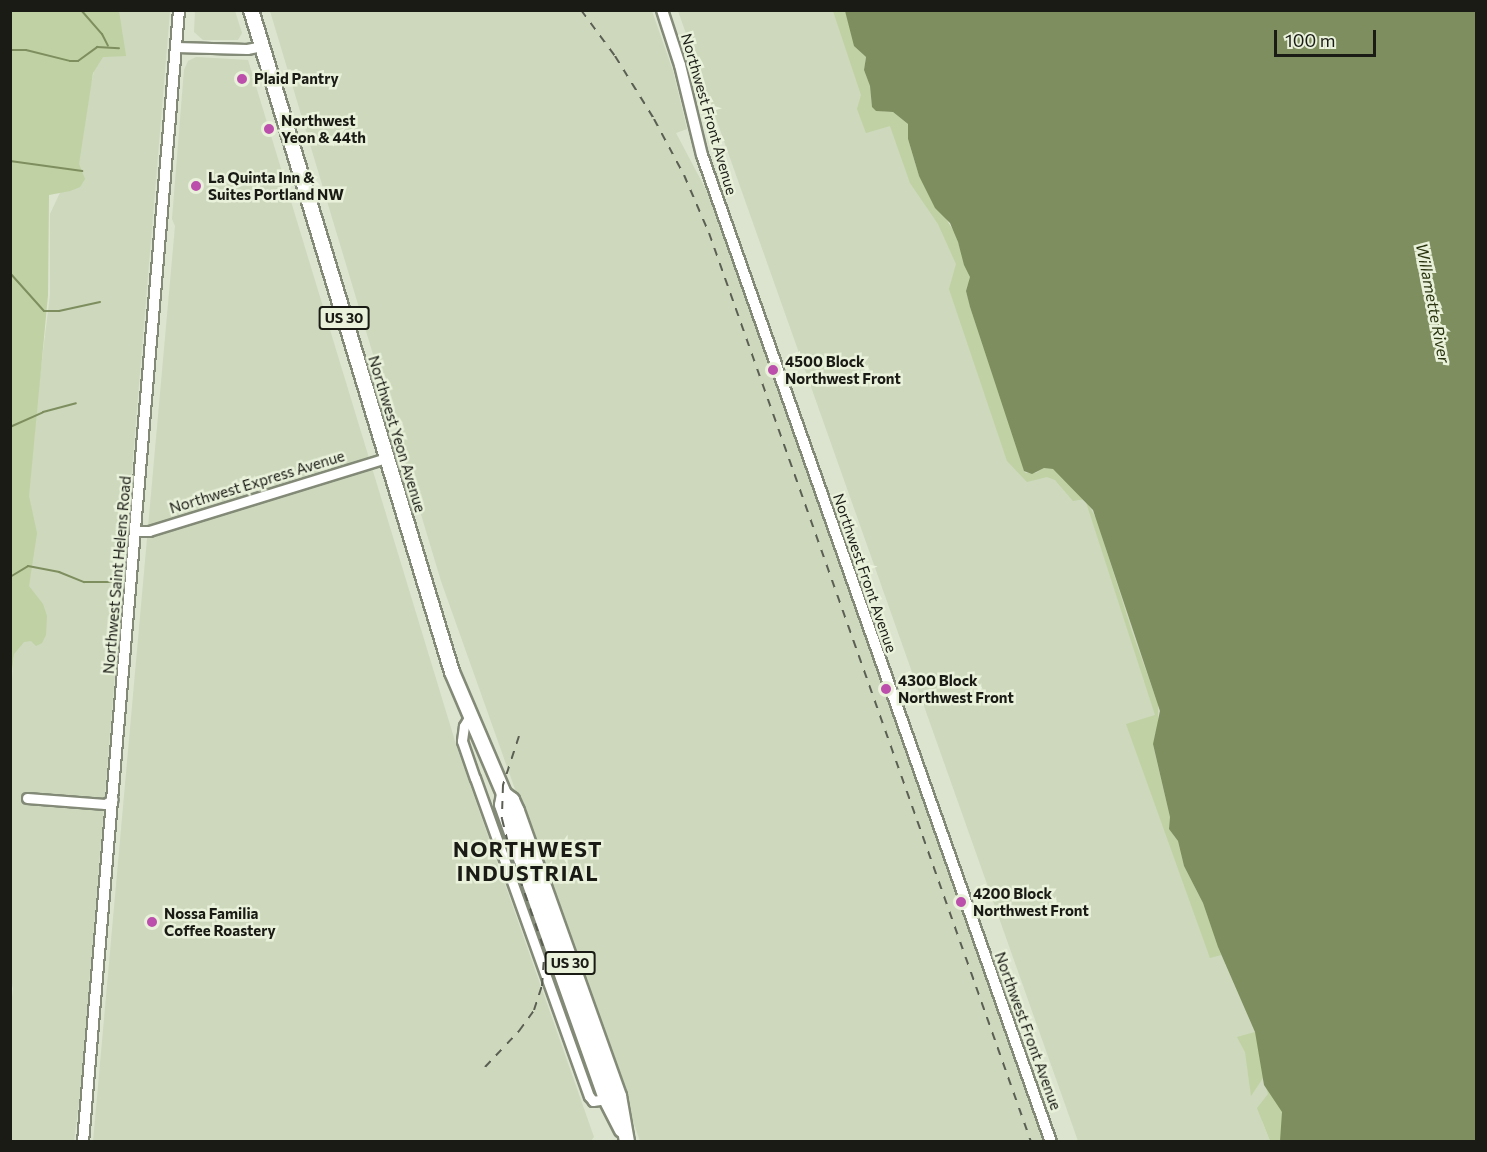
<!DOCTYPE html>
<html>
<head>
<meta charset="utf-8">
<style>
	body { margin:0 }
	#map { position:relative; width:1487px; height:1152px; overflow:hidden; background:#dce3ce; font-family:Commissioner,sans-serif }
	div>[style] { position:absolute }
	.built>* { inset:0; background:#cdd8bc }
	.green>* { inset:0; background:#c0d1a3 }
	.water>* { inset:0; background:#7e8e5e }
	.stream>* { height:2px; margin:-1px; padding:0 1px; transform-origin:1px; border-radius:1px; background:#7e8e5e }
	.roads { filter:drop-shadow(2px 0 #838a77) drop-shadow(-2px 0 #838a77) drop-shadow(0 2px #838a77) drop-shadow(0 -2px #838a77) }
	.minor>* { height:9px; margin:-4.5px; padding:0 4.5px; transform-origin:4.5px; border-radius:4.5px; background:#fff }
	.major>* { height:10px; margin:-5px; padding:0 5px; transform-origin:5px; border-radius:5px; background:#fff }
	.highway>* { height:14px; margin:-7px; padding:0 7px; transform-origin:7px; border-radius:7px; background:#fff }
	.rail>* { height:2px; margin-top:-1px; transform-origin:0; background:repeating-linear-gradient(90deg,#5b5f53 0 8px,transparent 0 16px) }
	.dots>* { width:16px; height:16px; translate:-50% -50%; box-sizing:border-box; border:3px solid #e9f1db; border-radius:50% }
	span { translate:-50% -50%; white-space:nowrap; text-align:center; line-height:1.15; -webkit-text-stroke:5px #e9f1db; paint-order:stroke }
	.shield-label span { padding:2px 4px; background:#e9f1db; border:2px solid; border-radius:4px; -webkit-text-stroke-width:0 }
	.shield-label { font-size:14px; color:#191b14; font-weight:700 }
	.poi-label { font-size:15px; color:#191b14; font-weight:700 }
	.left { translate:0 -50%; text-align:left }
	.street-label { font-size:15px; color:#191b14 }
	.water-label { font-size:16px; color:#2a350f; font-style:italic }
	.district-label { font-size:21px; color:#191b14; font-weight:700; letter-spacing:1.5px }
	.frame { position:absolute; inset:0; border:12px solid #191b14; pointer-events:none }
	.scale { position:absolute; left:1274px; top:30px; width:102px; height:27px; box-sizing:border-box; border:3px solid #191b14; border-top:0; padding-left:8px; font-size:18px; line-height:21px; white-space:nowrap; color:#191b14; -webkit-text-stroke:4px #e9f1db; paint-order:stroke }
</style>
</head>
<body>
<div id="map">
	<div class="built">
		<div style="clip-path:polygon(116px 11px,170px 11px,80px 1095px,74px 1141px,11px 1142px,10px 1016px,13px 989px,10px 975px,10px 704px,29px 465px,50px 295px,50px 214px,72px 167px,95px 67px)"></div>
		<div style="clip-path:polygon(235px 11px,242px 33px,238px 40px,203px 40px,194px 32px,195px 11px)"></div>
		<div style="clip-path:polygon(270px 11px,652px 11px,673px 71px,687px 129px,676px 133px,713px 203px,1046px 1141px,640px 1141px,441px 581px)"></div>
		<div style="clip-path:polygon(678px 11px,845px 11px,882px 109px,1081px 470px,1087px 501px,1093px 510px,1284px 1047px,1262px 1121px,1270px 1141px,1078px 1141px)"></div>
		<div style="clip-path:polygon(196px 57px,248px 60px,458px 751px,594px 1137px,590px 1142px,93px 1142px,175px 226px,172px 219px,184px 70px,188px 61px)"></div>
	</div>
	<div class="green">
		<div style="clip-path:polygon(11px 10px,119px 11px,126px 56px,103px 57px,93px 73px,79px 164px,85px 179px,80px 187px,70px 191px,49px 195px,48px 295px,29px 496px,37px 533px,29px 586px,43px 604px,47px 616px,46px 635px,42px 643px,36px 646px,31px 641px,24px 642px,14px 654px,11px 680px)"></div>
		<div style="clip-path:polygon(833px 11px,845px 11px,856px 48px,866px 57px,864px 70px,870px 86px,872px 107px,876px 111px,893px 112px,908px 124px,908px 139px,919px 176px,955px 233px,970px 277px,966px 291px,970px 307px,1025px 473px,1036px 473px,1044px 468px,1053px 469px,1085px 499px,1073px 501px,1055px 480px,1047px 477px,1027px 482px,1007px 461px,949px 289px,956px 264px,938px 224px,910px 183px,890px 126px,866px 133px,857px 109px,861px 95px)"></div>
		<div style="clip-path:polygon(1085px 499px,1097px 520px,1132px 632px,1158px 704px,1158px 724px,1153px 745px,1170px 817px,1169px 829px,1178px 841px,1184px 866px,1203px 903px,1221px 955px,1210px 958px,1126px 724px,1155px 715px)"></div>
		<div style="clip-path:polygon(1262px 1030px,1307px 1141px,1270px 1141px,1257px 1108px,1268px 1094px,1263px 1078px,1251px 1096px,1245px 1052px,1237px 1037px)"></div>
	</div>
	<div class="water">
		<div style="clip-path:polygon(845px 11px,1476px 11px,1476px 1141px,1280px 1141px,1282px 1112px,1264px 1085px,1255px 1032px,1218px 947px,1203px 903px,1184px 866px,1178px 841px,1169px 829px,1170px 817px,1153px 744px,1160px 711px,1093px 510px,1053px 469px,1044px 468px,1032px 474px,1024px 471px,970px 307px,966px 291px,970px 277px,964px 265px,958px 242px,950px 223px,935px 208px,919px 176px,908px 139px,908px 124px,893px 112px,876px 111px,872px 107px,870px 86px,864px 70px,866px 57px,854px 46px)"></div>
	</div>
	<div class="stream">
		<div style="left:81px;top:10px;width:32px;rotate:49deg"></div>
		<div style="left:102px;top:34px;width:13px;rotate:63deg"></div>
		<div style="left:10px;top:50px;width:16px"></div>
		<div style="left:26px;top:50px;width:45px;rotate:14deg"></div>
		<div style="left:70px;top:61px;width:8px"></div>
		<div style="left:78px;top:61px;width:24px;rotate:-36deg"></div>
		<div style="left:97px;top:47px;width:22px;rotate:3deg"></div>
		<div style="left:10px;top:161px;width:73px;rotate:7.9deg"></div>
		<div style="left:10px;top:273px;width:51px;rotate:48.2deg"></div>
		<div style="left:44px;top:311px;width:15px"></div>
		<div style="left:59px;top:311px;width:42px;rotate:-12.4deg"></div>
		<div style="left:10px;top:427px;width:36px;rotate:-24deg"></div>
		<div style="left:43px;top:412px;width:34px;rotate:-15deg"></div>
		<div style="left:10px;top:577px;width:21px;rotate:-31deg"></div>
		<div style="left:28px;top:566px;width:32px;rotate:11deg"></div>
		<div style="left:59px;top:572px;width:27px;rotate:22deg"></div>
		<div style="left:84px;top:582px;width:34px"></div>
	</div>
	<div class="roads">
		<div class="minor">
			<div style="left:176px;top:47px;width:71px;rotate:1.6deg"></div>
			<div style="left:247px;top:49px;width:15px;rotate:-11deg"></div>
			<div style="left:136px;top:531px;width:13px"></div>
			<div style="left:149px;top:531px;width:249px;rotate:-17.1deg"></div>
			<div style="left:470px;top:716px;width:12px;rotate:121deg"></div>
			<div style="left:464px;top:726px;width:15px;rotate:98deg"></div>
			<div style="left:462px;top:741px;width:39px;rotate:71deg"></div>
			<div style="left:475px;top:778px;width:338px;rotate:70.3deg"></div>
			<div style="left:589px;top:1096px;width:6px;rotate:51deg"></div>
			<div style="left:593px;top:1101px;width:13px;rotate:-9deg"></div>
			<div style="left:27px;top:798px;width:78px;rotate:4.4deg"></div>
			<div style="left:105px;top:804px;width:9px;rotate:-32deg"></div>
		</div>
		<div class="major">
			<div style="left:662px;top:10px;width:58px;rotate:71.9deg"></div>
			<div style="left:680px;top:65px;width:93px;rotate:76.3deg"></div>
			<div style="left:702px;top:155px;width:1047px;rotate:70.53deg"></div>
			<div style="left:83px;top:1142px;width:1136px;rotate:-85.15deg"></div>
		</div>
		<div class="highway">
			<div style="left:251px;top:10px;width:692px;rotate:73.11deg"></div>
			<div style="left:452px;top:672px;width:133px;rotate:66.9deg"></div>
			<div style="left:504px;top:794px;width:10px;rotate:37deg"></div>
			<div style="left:512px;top:800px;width:12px;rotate:66deg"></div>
			<div style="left:517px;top:811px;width:303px;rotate:70.3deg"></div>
			<div style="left:619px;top:1096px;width:47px;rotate:80.1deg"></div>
			<div style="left:504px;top:794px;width:11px;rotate:100deg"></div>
			<div style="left:502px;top:805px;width:312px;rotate:70.5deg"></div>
			<div style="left:606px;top:1099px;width:35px;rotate:63deg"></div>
		</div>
	</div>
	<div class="rail">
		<div style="left:581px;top:10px;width:57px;rotate:53.5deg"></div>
		<div style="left:615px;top:56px;width:74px;rotate:58.2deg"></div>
		<div style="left:654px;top:119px;width:64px;rotate:61.8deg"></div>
		<div style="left:684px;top:175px;width:63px;rotate:66.7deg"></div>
		<div style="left:709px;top:233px;width:964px;rotate:70.49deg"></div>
		<div style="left:519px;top:736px;width:52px;rotate:108.1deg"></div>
		<div style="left:503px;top:785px;width:34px;rotate:92deg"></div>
		<div style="left:502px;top:819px;width:30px;rotate:76deg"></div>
		<div style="left:509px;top:848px;width:134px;rotate:70.9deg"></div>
		<div style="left:485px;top:1067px;width:50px;rotate:-46.6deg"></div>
		<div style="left:519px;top:1031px;width:26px;rotate:-54deg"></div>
		<div style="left:534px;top:1010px;width:25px;rotate:-72deg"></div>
		<div style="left:542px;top:986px;width:27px;rotate:-86deg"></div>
	</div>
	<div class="dots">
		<div style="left:242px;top:79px;background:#bc4eac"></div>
		<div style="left:269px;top:129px;background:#bc4eac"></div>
		<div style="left:196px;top:186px;background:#bc4eac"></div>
		<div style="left:773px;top:370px;background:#bc4eac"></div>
		<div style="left:886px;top:689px;background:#bc4eac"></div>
		<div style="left:961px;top:902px;background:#bc4eac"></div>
		<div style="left:152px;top:922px;background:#bc4eac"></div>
	</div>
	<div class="shield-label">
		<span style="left:344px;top:318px">US 30</span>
		<span style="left:570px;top:963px">US 30</span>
	</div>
	<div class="poi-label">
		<span class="left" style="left:254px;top:79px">Plaid Pantry</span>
		<span class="left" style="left:281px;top:129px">Northwest<br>Yeon &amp; 44th</span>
		<span class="left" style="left:208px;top:186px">La Quinta Inn &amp;<br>Suites Portland NW</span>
		<span class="left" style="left:785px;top:370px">4500 Block<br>Northwest Front</span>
		<span class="left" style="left:898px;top:689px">4300 Block<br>Northwest Front</span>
		<span class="left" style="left:973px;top:902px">4200 Block<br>Northwest Front</span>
		<span class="left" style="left:164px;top:922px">Nossa Familia<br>Coffee Roastery</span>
	</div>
	<div class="street-label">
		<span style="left:709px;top:114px;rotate:74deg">Northwest Front Avenue</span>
		<span style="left:397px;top:434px;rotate:73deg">Northwest Yeon Avenue</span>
		<span style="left:257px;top:482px;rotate:-17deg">Northwest Express Avenue</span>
		<span style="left:865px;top:573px;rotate:71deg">Northwest Front Avenue</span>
		<span style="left:117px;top:575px;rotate:-85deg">Northwest Saint Helens Road</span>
		<span style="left:1028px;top:1031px;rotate:70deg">Northwest Front Avenue</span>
	</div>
	<div class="water-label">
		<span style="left:1433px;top:303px;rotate:79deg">Willamette River</span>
	</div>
	<div class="district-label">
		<span style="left:528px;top:861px">NORTHWEST<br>INDUSTRIAL</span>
	</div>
	<div class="frame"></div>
	<div class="scale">100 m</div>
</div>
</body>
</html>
